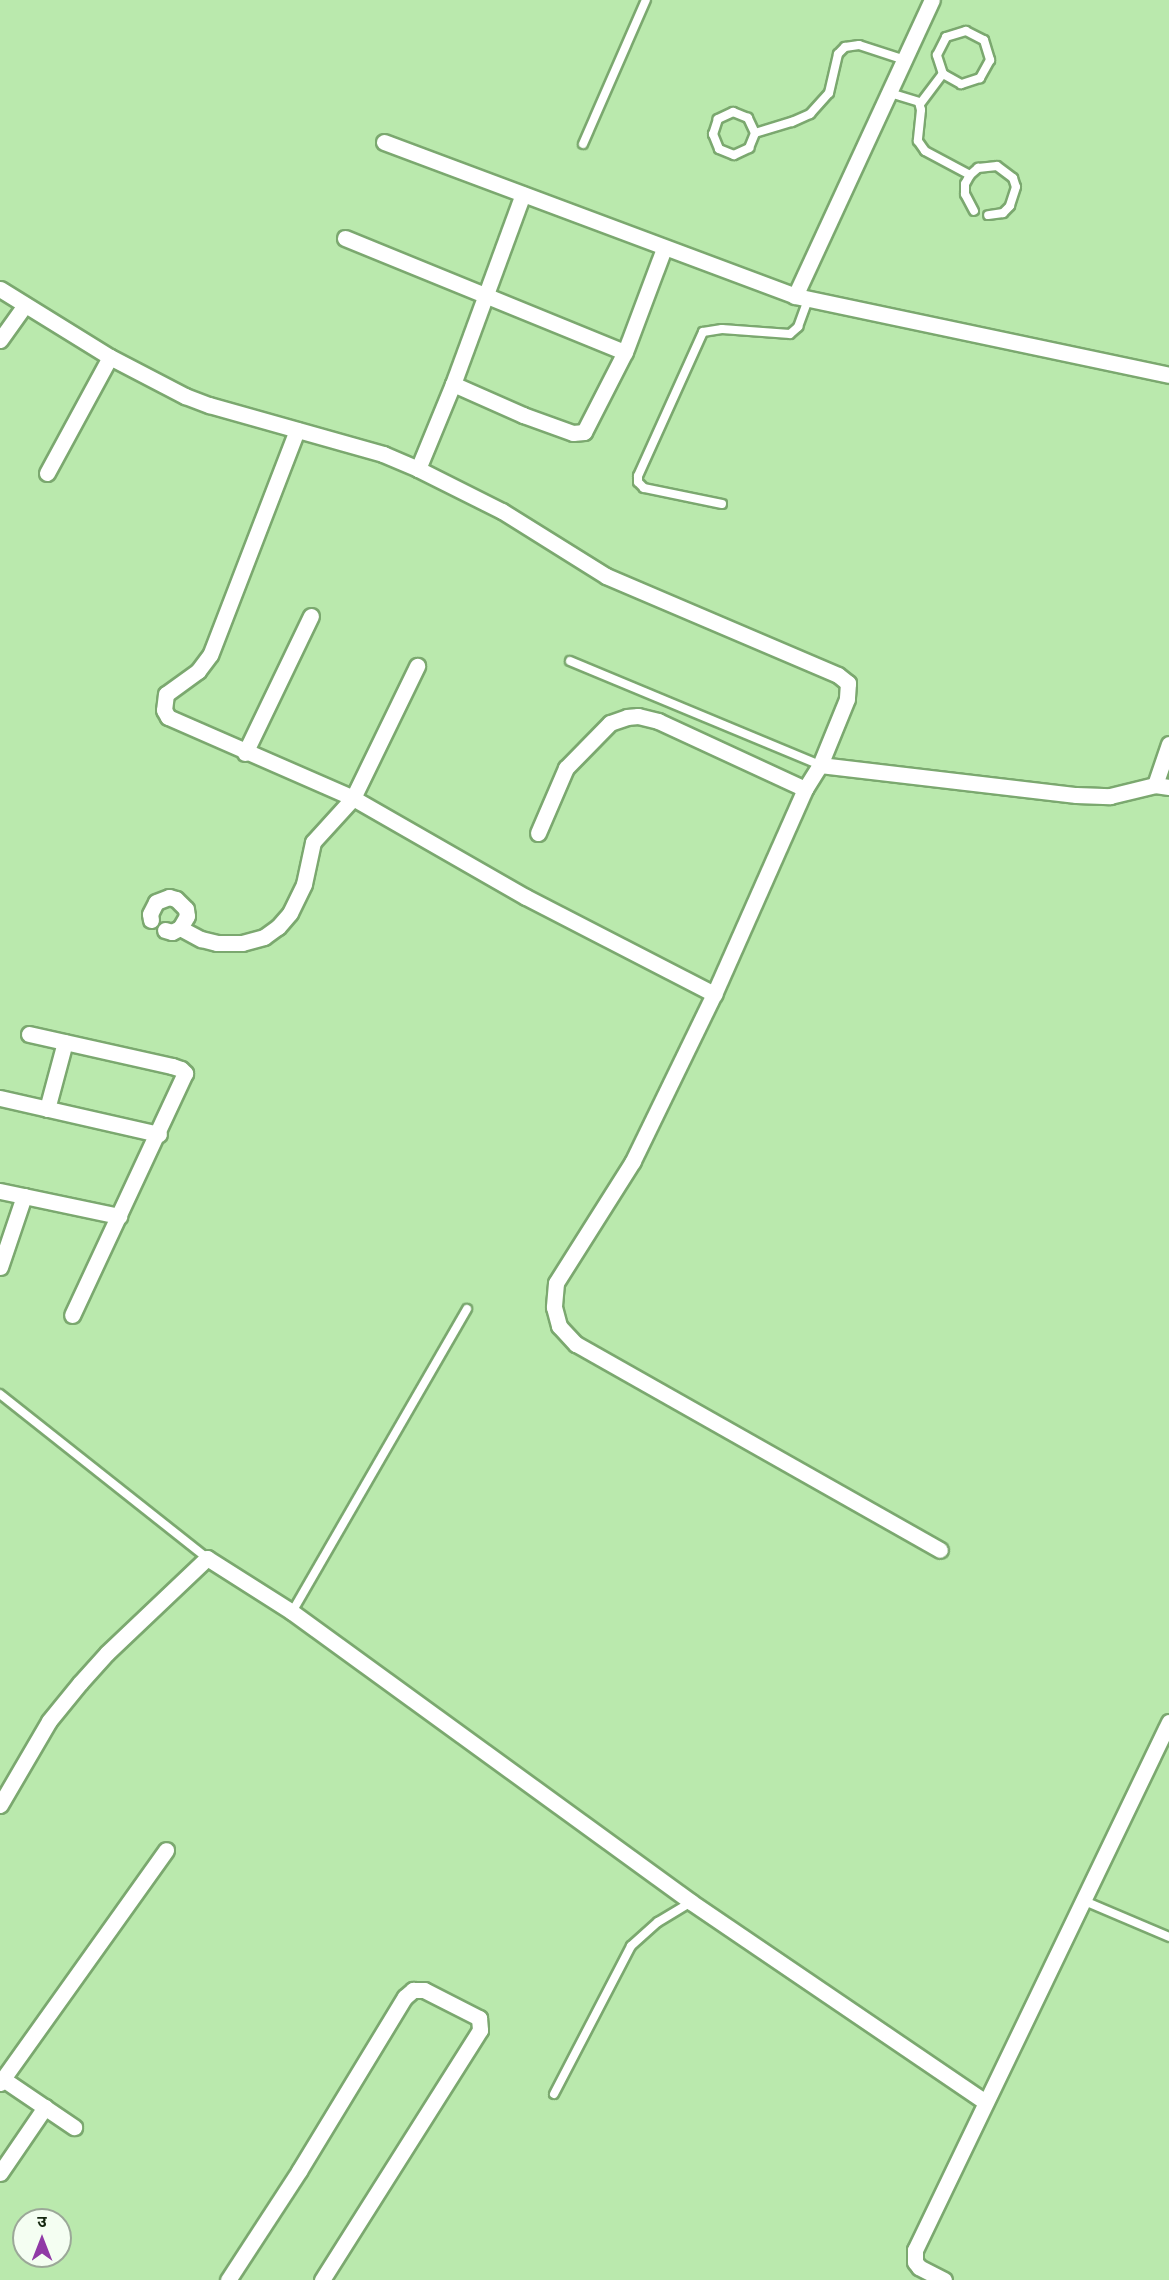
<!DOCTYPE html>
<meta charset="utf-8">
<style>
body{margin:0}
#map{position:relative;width:1169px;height:2280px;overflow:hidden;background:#bae9ad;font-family:"Alegreya Sans","Noto Sans Devanagari",sans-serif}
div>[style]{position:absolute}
.roads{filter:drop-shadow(2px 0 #7ba86f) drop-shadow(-2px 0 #7ba86f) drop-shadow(0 2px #7ba86f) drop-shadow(0 -2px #7ba86f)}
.service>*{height:8px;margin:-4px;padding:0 4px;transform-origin:4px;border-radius:4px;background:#fff}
.minor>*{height:15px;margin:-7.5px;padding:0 7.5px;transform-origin:7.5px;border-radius:7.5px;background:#fff}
span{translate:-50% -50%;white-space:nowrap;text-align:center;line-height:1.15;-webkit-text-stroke:4.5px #f4fef2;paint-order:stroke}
.north{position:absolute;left:12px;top:2208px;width:60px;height:60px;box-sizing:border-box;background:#f4fef2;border:2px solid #9ba898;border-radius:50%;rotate:0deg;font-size:16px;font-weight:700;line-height:24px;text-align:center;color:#152710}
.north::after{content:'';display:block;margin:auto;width:21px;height:27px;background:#903aa6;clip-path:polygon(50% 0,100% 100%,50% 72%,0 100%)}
</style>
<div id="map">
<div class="roads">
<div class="service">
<div style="left:890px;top:93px;width:30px;rotate:17deg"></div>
<div style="left:919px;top:102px;width:8px;rotate:76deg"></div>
<div style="left:921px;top:110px;width:31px;rotate:96deg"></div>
<div style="left:918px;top:141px;width:12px;rotate:55deg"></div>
<div style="left:925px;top:151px;width:51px;rotate:28.1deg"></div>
<div style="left:970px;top:175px;width:11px;rotate:-41deg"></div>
<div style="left:978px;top:168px;width:19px;rotate:-6deg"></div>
<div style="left:997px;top:166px;width:20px;rotate:37deg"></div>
<div style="left:1013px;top:178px;width:9px;rotate:72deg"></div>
<div style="left:1016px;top:187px;width:20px;rotate:108deg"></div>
<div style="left:1010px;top:206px;width:10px;rotate:135deg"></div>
<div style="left:1003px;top:213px;width:15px;rotate:172deg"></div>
<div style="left:920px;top:104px;width:38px;rotate:-53deg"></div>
<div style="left:943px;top:74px;width:20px;rotate:-108deg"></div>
<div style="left:937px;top:55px;width:20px;rotate:-63deg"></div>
<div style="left:946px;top:37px;width:21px;rotate:-17deg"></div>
<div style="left:966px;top:31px;width:20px;rotate:27deg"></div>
<div style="left:984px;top:40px;width:21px;rotate:73deg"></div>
<div style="left:990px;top:60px;width:21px;rotate:119deg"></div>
<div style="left:980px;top:78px;width:20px;rotate:162deg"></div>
<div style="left:961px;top:84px;width:21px;rotate:-151deg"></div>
<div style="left:755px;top:133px;width:17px;rotate:-115deg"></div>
<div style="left:748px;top:118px;width:16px;rotate:-158deg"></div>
<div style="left:733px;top:112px;width:17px;rotate:155deg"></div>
<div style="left:718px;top:119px;width:16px;rotate:108deg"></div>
<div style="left:713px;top:134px;width:16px;rotate:68deg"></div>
<div style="left:719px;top:149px;width:16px;rotate:22deg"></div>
<div style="left:734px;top:155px;width:17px;rotate:-25deg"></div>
<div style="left:749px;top:148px;width:16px;rotate:-68deg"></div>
<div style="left:755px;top:133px;width:39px;rotate:-17deg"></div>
<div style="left:792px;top:122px;width:20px;rotate:-24deg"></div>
<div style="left:810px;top:114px;width:28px;rotate:-48deg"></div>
<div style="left:829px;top:93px;width:40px;rotate:-77deg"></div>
<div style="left:838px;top:54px;width:10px;rotate:-45deg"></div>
<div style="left:845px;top:47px;width:14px;rotate:-8deg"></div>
<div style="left:859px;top:45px;width:48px;rotate:18.1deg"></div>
<div style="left:583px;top:144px;width:157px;rotate:-66.4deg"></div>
<div style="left:970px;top:175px;width:10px;rotate:119deg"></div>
<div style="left:965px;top:184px;width:10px;rotate:90deg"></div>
<div style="left:965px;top:194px;width:19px;rotate:62deg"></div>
<div style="left:722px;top:504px;width:80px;rotate:-168.4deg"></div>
<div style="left:644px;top:488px;width:8px;rotate:-135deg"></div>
<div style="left:638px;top:482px;width:6px;rotate:-90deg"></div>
<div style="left:638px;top:476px;width:158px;rotate:-65.7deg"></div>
<div style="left:703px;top:332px;width:19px;rotate:-9deg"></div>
<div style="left:722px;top:329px;width:68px;rotate:4.2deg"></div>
<div style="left:790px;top:334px;width:11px;rotate:-41deg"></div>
<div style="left:798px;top:327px;width:30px;rotate:-70deg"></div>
<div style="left:570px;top:661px;width:271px;rotate:22.6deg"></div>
<div style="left:0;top:1394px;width:264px;rotate:38.4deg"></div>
<div style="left:292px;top:1612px;width:350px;rotate:-60deg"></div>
<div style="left:1082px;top:1900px;width:95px;rotate:23deg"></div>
<div style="left:554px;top:2094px;width:167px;rotate:-62.5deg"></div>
<div style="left:631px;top:1946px;width:36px;rotate:-42deg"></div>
<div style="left:658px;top:1922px;width:39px;rotate:-31deg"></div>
</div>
<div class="minor">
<div style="left:384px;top:142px;width:439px;rotate:20.5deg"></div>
<div style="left:795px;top:296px;width:382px;rotate:11.9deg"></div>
<div style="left:345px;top:238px;width:302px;rotate:22.2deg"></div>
<div style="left:0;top:289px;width:129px;rotate:31.7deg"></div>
<div style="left:110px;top:357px;width:85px;rotate:27.5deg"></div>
<div style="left:185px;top:396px;width:26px;rotate:21deg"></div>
<div style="left:209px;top:405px;width:181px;rotate:15.7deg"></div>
<div style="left:383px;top:454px;width:38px;rotate:23deg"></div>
<div style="left:418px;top:469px;width:94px;rotate:26.6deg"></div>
<div style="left:502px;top:511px;width:123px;rotate:32deg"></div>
<div style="left:606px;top:576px;width:252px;rotate:23.1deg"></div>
<div style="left:838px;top:675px;width:13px;rotate:39deg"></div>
<div style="left:848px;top:683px;width:16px;rotate:94deg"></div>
<div style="left:847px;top:699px;width:71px;rotate:112.2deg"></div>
<div style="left:820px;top:765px;width:28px;rotate:122deg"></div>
<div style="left:805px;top:789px;width:224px;rotate:113.9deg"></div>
<div style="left:714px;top:994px;width:186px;rotate:115.9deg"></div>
<div style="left:633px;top:1161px;width:144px;rotate:122.3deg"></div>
<div style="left:556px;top:1283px;width:24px;rotate:95deg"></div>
<div style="left:554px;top:1307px;width:20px;rotate:75deg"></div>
<div style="left:559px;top:1326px;width:25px;rotate:47deg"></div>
<div style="left:576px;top:1344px;width:418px;rotate:29.5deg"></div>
<div style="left:795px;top:296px;width:326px;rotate:-65.2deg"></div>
<div style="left:0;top:340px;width:43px;rotate:-54.5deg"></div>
<div style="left:453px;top:384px;width:77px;rotate:23.9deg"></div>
<div style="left:523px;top:415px;width:53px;rotate:19.8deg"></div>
<div style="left:573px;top:433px;width:11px;rotate:-5deg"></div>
<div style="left:584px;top:432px;width:90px;rotate:-62.9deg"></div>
<div style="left:625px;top:352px;width:111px;rotate:-69.4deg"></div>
<div style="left:297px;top:430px;width:241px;rotate:111.1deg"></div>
<div style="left:210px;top:655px;width:20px;rotate:127deg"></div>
<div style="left:198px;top:671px;width:39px;rotate:144deg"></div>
<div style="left:166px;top:694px;width:16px;rotate:97deg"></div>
<div style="left:164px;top:710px;width:8px;rotate:60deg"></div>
<div style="left:168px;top:717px;width:202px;rotate:23.6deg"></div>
<div style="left:353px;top:798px;width:199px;rotate:29.8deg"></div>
<div style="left:526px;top:897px;width:212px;rotate:27.3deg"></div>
<div style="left:418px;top:469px;width:92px;rotate:-67.6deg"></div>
<div style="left:453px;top:384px;width:202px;rotate:-69.8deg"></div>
<div style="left:47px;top:473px;width:132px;rotate:-61.5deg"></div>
<div style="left:1169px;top:744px;width:43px;rotate:108.9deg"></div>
<div style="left:1155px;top:785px;width:14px;rotate:8deg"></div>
<div style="left:245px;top:753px;width:152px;rotate:-64.3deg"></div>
<div style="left:820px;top:765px;width:258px;rotate:6.7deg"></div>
<div style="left:1076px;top:795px;width:34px;rotate:2deg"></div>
<div style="left:1110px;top:796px;width:46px;rotate:-13.7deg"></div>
<div style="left:538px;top:833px;width:71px;rotate:-66.7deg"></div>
<div style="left:566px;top:768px;width:63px;rotate:-45.6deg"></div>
<div style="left:610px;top:723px;width:18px;rotate:-19deg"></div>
<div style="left:627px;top:717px;width:11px;rotate:-5deg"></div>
<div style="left:638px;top:716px;width:21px;rotate:14deg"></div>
<div style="left:658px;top:721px;width:162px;rotate:24.8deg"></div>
<div style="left:151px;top:920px;width:6px;rotate:-99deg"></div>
<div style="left:150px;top:914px;width:13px;rotate:-63deg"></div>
<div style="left:156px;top:902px;width:14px;rotate:-21deg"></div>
<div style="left:169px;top:897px;width:7px;rotate:16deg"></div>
<div style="left:176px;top:899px;width:14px;rotate:45deg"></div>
<div style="left:186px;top:909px;width:7px;rotate:82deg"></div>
<div style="left:187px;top:916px;width:14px;rotate:120deg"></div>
<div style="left:165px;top:930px;width:7px;rotate:16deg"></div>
<div style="left:172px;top:932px;width:9px;rotate:-27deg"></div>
<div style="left:180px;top:928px;width:24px;rotate:28deg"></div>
<div style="left:201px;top:939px;width:16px;rotate:14deg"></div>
<div style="left:217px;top:943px;width:25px"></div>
<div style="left:242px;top:943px;width:23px;rotate:-15deg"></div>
<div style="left:264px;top:937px;width:17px;rotate:-36deg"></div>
<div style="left:278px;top:927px;width:18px;rotate:-49deg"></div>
<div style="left:290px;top:913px;width:32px;rotate:-64deg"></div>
<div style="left:304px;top:884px;width:43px;rotate:-77.9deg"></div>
<div style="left:313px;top:842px;width:59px;rotate:-47.7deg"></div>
<div style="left:353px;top:798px;width:147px;rotate:-64.1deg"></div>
<div style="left:29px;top:1034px;width:147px;rotate:12.6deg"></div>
<div style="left:172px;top:1066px;width:9px;rotate:18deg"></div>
<div style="left:181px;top:1069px;width:6px;rotate:45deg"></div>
<div style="left:185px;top:1073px;width:267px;rotate:115deg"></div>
<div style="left:0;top:1098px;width:163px;rotate:12.8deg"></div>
<div style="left:47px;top:1109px;width:69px;rotate:-75deg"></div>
<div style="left:0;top:1191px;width:122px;rotate:11.9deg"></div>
<div style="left:0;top:1267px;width:75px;rotate:-71.3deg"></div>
<div style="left:0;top:1805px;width:97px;rotate:-59.7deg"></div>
<div style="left:49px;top:1721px;width:49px;rotate:-50.8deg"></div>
<div style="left:80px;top:1683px;width:40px;rotate:-48deg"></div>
<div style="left:107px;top:1653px;width:138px;rotate:-43.5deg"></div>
<div style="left:207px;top:1558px;width:101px;rotate:32.4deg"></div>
<div style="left:292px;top:1612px;width:493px;rotate:36deg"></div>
<div style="left:691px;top:1902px;width:356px;rotate:34.2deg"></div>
<div style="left:3px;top:2079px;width:86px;rotate:34.1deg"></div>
<div style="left:0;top:2083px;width:286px;rotate:-54.5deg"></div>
<div style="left:0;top:2173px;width:80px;rotate:-55.7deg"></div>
<div style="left:228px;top:2280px;width:130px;rotate:-56.9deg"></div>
<div style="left:299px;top:2171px;width:204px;rotate:-58.7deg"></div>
<div style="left:405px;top:1997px;width:11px;rotate:-41deg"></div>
<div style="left:413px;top:1990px;width:11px"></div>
<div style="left:424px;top:1990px;width:62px;rotate:27deg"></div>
<div style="left:479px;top:2018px;width:12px;rotate:85deg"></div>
<div style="left:480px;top:2030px;width:296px;rotate:122.3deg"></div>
<div style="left:944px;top:2280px;width:28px;rotate:-153deg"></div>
<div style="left:919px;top:2267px;width:6px;rotate:-129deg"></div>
<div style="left:915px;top:2262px;width:12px;rotate:-90deg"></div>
<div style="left:915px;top:2250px;width:586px;rotate:-64.31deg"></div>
</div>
</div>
<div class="north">उ</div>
</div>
